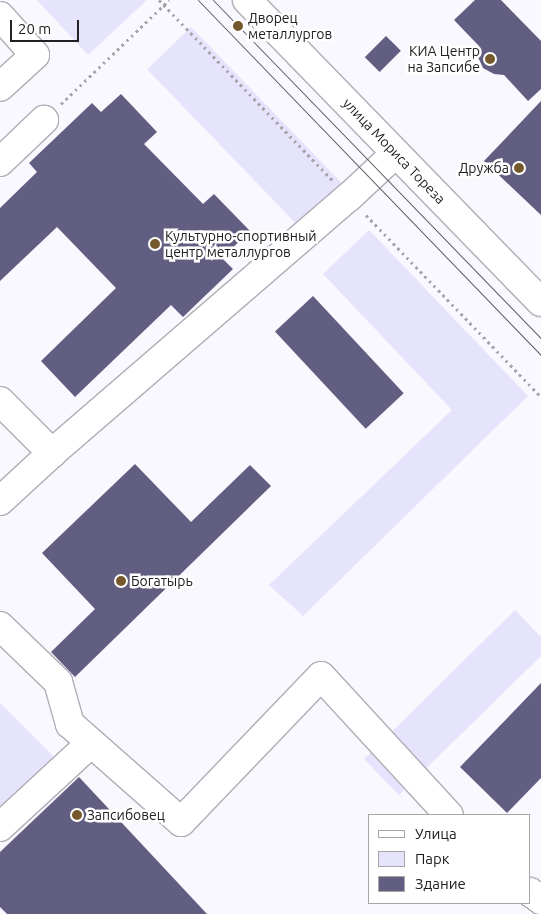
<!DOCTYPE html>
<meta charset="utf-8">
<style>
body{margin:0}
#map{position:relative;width:541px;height:914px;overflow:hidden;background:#f9f8fe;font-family:Ubuntu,sans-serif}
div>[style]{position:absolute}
.green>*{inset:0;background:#e5e4fc;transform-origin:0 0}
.building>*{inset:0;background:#615e81;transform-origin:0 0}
.path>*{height:3px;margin-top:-1.5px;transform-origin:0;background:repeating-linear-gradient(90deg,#a5a4a9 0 2.5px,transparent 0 6.5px)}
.roads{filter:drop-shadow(1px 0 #afaeb7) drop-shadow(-1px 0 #afaeb7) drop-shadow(0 1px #afaeb7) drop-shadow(0 -1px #afaeb7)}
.minor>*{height:28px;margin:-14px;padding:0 14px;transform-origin:14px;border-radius:14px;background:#fff}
.tram>*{height:1px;margin:-0.5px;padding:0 0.5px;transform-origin:0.5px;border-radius:0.5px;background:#59595d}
.dots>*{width:14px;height:14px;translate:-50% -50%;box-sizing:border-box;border:2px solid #fff;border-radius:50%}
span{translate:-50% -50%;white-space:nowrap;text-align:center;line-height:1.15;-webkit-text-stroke:5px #fff;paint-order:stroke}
.poi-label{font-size:14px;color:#212124}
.left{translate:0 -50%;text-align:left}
.right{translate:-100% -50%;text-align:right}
.street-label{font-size:14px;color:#212124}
.legend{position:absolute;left:368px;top:814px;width:162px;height:90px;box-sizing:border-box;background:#fff;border:1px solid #a6a6a7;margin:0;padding:6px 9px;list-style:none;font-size:15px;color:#212124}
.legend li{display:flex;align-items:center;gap:10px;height:25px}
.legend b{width:25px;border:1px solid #a6a6a7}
.scale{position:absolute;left:10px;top:20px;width:69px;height:22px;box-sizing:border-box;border:2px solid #212124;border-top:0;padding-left:6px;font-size:15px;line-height:18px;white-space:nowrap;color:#212124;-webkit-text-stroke:4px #fff;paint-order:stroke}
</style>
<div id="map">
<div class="green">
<div style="clip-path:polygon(37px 0,147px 0,88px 55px)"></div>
<div style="left:191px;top:27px;width:219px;height:61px;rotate:46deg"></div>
<div style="clip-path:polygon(369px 230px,528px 396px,303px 616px,269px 585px,452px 410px,323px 274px)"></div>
<div style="clip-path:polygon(515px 610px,541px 637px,541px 656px,399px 795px,364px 759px)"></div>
<div style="clip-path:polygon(0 703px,54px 757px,0 811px)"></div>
</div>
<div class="building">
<div style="clip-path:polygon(475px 0,501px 0,541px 41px,541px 89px,528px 101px,504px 75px,494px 74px,483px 68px,478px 57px,479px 46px,454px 20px)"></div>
<div style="left:386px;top:36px;width:21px;height:30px;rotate:45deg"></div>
<div style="clip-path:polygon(121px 94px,157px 132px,144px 144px,203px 204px,214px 194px,250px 231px,222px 258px,233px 269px,183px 317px,171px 305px,75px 397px,41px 361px,116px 288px,57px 227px,0 281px,0 208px,37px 172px,29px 163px,92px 103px,101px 112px)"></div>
<div style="clip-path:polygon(541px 101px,541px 215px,484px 161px)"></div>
<div style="left:313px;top:296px;width:133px;height:52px;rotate:47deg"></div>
<div style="clip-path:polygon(135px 464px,191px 522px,250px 465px,271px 486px,75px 677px,51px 652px,95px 609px,42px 553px)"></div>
<div style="clip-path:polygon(541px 683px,541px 778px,507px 813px,460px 767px)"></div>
<div style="clip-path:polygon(79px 777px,207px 914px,7px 914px,0 907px,0 852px)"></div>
</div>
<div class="path">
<div style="left:159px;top:0;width:250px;rotate:46.1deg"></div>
<div style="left:61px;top:104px;width:150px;rotate:-43.9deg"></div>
<div style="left:366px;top:215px;width:252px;rotate:46.1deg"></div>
</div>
<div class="roads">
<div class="minor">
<div style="left:247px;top:0;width:421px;rotate:45.8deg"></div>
<div style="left:0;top:16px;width:52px;rotate:48.1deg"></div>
<div style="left:35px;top:55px;width:47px;rotate:137.6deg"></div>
<div style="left:0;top:162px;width:61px;rotate:-43.7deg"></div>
<div style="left:0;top:401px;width:74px;rotate:45deg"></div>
<div style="left:0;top:501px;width:71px;rotate:-42.7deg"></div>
<div style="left:52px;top:453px;width:392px;rotate:-40.8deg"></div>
<div style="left:349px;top:197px;width:64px;rotate:-43.1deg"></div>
<div style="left:0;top:626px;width:81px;rotate:44deg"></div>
<div style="left:58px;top:682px;width:44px;rotate:74.1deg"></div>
<div style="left:70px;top:724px;width:148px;rotate:41.4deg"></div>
<div style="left:181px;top:822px;width:202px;rotate:-46.2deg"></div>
<div style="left:321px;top:676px;width:189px;rotate:47.4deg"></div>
<div style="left:0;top:827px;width:124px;rotate:-42.7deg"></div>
<div style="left:530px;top:892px;width:14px;rotate:36deg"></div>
</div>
</div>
<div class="tram">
<div style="left:198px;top:0;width:494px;rotate:46deg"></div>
<div style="left:213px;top:0;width:472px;rotate:45.9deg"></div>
</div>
<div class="dots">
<div style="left:238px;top:26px;background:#75592c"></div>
<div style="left:490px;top:59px;background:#75592c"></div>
<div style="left:519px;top:168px;background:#75592c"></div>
<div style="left:155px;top:244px;background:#75592c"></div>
<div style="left:121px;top:581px;background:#75592c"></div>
<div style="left:77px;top:815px;background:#75592c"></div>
</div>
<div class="poi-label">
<span class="left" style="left:248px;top:26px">Дворец<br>металлургов</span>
<span class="right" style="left:480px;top:59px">КИА Центр<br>на Запсибе</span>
<span class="right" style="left:509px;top:168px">Дружба</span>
<span class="left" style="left:165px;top:244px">Культурно-спортивный<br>центр металлургов</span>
<span class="left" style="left:131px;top:581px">Богатырь</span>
<span class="left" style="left:87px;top:815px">Запсибовец</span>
</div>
<div class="street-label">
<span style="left:394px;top:151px;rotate:46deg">улица Мориса Тореза</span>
</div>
<ul class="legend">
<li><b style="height:6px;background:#fff"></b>Улица</li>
<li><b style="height:14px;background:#e5e4fc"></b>Парк</li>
<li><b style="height:14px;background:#615e81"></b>Здание</li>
</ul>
<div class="scale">20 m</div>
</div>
